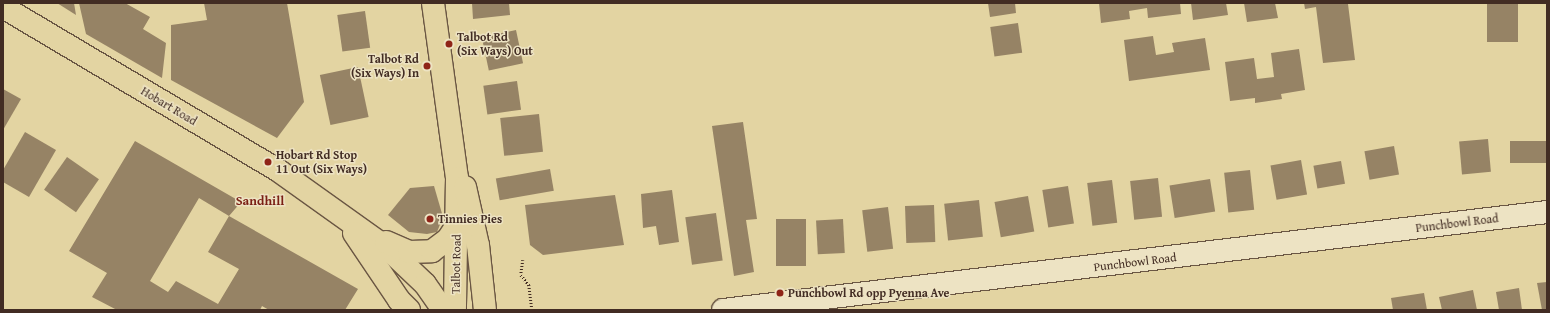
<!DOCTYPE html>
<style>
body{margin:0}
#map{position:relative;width:1550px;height:313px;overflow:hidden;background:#e3d4a2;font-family:"Gentium Book Plus",serif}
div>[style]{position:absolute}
.building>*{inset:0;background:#968365;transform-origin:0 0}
.path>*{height:2.5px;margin-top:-1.25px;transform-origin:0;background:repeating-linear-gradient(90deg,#422c23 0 1px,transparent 0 3px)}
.roads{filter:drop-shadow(1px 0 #6a5643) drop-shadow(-1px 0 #6a5643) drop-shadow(0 1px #6a5643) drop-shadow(0 -1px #6a5643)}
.minor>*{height:22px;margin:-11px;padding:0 11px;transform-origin:11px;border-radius:11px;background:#ede3c3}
.major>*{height:22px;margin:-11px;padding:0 11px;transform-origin:11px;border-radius:11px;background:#e3d4a2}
.dots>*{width:11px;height:11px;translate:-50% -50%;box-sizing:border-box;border:2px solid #ede3c3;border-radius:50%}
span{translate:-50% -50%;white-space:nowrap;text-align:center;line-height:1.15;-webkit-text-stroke:3px #ede3c3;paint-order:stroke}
.poi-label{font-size:12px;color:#422c23;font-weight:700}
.left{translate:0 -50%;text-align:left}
.right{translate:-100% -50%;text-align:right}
.street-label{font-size:12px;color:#422c23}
.neighbourhood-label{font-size:13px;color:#7a1f14;font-weight:700}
.frame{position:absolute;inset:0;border:4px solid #422c23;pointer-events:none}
</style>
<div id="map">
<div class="building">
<div style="clip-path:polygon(57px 3px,74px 3px,76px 15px)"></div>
<div style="clip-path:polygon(79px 3px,125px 3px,150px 17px,143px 29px,166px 43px,162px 78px,86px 34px)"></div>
<div style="clip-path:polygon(204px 3px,287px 3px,304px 102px,277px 138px,171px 80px,171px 25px,207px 20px)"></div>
<div style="clip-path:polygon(472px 3px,509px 3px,510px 15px,473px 19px)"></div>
<div style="clip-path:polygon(988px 3px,1015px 3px,1016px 13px,990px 17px)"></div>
<div style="clip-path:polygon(1099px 3px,1180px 3px,1181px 14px,1148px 18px,1147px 8px,1129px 11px,1130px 19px,1101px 23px)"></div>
<div style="clip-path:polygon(1191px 3px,1226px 3px,1228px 15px,1193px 20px)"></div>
<div style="clip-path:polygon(1244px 3px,1275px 3px,1278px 18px,1247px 22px)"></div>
<div style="clip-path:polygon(1304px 3px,1351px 3px,1348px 4px,1355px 60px,1323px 63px,1316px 7px,1305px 9px)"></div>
<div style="left:1487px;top:3px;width:31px;height:39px"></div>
<div style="left:365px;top:11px;width:37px;height:28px;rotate:82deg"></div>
<div style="left:1018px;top:23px;width:30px;height:28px;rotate:82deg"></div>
<div style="left:516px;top:30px;width:34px;height:35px;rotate:78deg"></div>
<div style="clip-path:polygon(1153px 36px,1156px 55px,1174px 52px,1172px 43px,1205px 38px,1210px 70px,1129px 81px,1124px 40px)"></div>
<div style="clip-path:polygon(1299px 49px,1305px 90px,1281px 94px,1282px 99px,1255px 103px,1255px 98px,1230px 101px,1225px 62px,1254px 58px,1257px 79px,1274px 77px,1271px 53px)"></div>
<div style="left:358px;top:67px;width:51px;height:39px;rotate:78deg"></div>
<div style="left:517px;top:81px;width:29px;height:34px;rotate:82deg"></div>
<div style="clip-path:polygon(3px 89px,21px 99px,3px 130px)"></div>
<div style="left:539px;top:114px;width:38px;height:39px;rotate:84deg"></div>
<div style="clip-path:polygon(743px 122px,757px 219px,746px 220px,754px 272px,734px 276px,712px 126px)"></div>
<div style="clip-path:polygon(25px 132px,56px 150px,29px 197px,3px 182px,3px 170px)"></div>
<div style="left:1488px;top:139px;width:33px;height:29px;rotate:85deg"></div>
<div style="clip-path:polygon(135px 141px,241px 202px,229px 216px,199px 198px,150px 281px,168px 292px,176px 281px,218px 304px,239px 269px,208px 252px,229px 216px,358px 289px,345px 310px,269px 310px,262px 306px,260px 310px,117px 310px,92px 297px,107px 273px,69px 251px)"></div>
<div style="left:1547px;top:141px;width:22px;height:37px;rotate:90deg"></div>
<div style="left:1394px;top:146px;width:29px;height:30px;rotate:80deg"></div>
<div style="left:67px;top:157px;width:39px;height:40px;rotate:35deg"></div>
<div style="left:1301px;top:160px;width:35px;height:31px;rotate:80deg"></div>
<div style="left:1341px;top:161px;width:23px;height:28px;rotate:80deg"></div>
<div style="left:550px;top:169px;width:22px;height:55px;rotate:80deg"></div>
<div style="left:1250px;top:170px;width:40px;height:26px;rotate:84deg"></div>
<div style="left:1158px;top:178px;width:39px;height:28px;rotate:84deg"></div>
<div style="left:1210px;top:179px;width:33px;height:41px;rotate:81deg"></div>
<div style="left:1112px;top:180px;width:43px;height:25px;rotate:83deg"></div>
<div style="clip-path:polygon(434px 186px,443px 217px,437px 232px,427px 234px,409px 232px,388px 215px,410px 188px)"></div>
<div style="left:1068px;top:186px;width:38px;height:26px;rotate:81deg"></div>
<div style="clip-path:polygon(672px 190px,679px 242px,659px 245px,656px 226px,643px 228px,641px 194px)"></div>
<div style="clip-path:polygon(615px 195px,624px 245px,543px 255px,530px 245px,525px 205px)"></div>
<div style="left:1028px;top:196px;width:36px;height:34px;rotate:80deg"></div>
<div style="left:979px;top:200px;width:37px;height:35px;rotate:84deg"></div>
<div style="left:934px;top:205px;width:37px;height:29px;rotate:88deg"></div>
<div style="left:888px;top:207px;width:42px;height:26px;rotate:83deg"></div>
<div style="left:716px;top:213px;width:48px;height:31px;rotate:82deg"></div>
<div style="left:776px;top:219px;width:30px;height:47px"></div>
<div style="left:843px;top:219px;width:34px;height:27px;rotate:87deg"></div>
<div style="clip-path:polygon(1547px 282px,1547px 310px,1542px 310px,1537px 283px)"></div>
<div style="clip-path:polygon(1519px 288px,1522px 310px,1499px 310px,1496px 292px)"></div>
<div style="clip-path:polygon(1473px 290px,1477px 310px,1442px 310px,1439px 297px)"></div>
<div style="clip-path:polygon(1424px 293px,1427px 310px,1393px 310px,1391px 298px)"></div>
</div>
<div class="path">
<div style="left:523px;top:260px;width:15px;rotate:98deg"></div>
<div style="left:521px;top:275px;width:13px;rotate:51deg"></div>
<div style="left:529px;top:285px;width:23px;rotate:83deg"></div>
</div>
<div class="roads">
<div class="minor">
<div style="left:723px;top:310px;width:830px;rotate:-6.78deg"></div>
</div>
<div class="major">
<div style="left:433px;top:3px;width:177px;rotate:82.2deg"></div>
<div style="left:457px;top:178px;width:132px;rotate:90.9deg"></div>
<div style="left:3px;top:7px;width:321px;rotate:30.7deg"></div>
<div style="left:279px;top:171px;width:133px;rotate:35.5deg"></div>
<div style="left:387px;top:248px;width:52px;rotate:43.5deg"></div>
<div style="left:425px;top:284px;width:32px;rotate:55deg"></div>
<div style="left:465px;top:187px;width:59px;rotate:77.4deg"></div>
<div style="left:478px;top:245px;width:65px;rotate:83.9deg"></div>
<div style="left:354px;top:233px;width:81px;rotate:56.1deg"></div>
<div style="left:399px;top:300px;width:14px;rotate:45deg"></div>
<div style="left:386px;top:242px;width:25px;rotate:23deg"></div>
<div style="left:409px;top:252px;width:23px;rotate:-2deg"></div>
<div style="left:432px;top:251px;width:20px;rotate:-37deg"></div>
<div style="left:448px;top:239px;width:17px;rotate:-57deg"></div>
</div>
</div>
<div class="dots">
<div style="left:449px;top:44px;background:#8f2418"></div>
<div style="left:427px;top:66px;background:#8f2418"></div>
<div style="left:268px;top:162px;background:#8f2418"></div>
<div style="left:430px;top:219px;background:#8f2418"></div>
<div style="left:780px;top:293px;background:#8f2418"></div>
</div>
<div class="poi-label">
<span class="left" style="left:457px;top:44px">Talbot Rd<br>(Six Ways) Out</span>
<span class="right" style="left:419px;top:66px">Talbot Rd<br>(Six Ways) In</span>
<span class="left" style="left:276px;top:162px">Hobart Rd Stop<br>11 Out (Six Ways)</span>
<span class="left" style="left:438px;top:219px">Tinnies Pies</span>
<span class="left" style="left:788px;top:293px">Punchbowl Rd opp Pyenna Ave</span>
</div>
<div class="street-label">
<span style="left:169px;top:106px;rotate:31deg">Hobart Road</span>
<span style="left:1457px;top:223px;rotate:-7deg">Punchbowl Road</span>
<span style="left:1135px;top:262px;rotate:-7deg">Punchbowl Road</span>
<span style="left:456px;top:264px;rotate:-89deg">Talbot Road</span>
</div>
<div class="neighbourhood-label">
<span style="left:260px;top:201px">Sandhill</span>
</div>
<div class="frame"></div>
</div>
